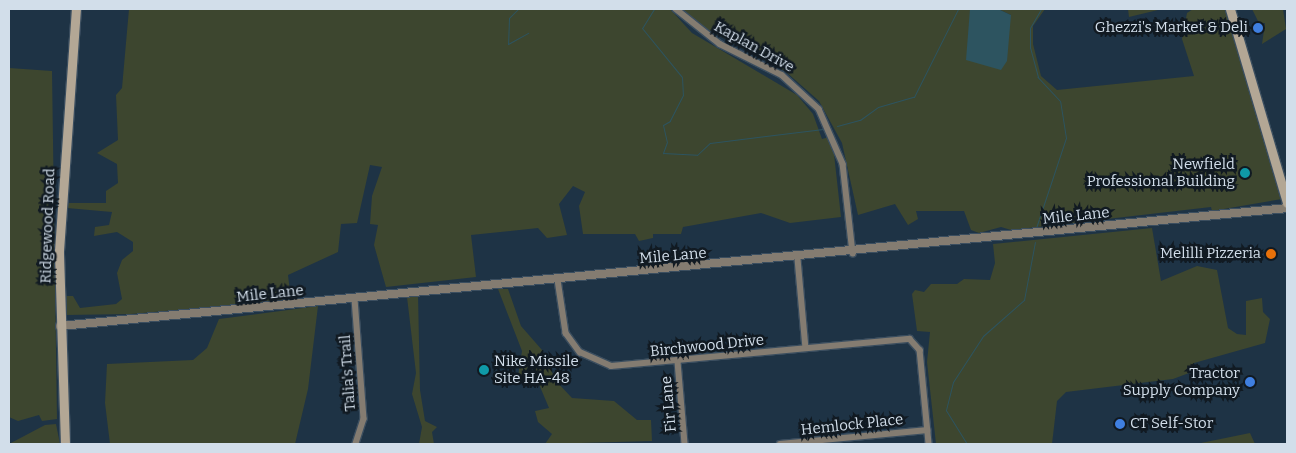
<!DOCTYPE html>
<style>
body{margin:0}
#map{position:relative;width:1296px;height:453px;overflow:hidden;background:#1e3345;font-family:Bitter,serif}
div>[style]{position:absolute}
.green>*{inset:0;background:#3d462f}
.water>*{inset:0;background:#2d5460}
.stream>*{height:1px;margin:-0.5px;padding:0 0.5px;transform-origin:0.5px;border-radius:0.5px;background:#2d5460}
.roads{filter:drop-shadow(1px 0 #3b4e5f) drop-shadow(-1px 0 #3b4e5f) drop-shadow(0 1px #3b4e5f) drop-shadow(0 -1px #3b4e5f)}
.minor>*{height:5.5px;margin:-2.75px;padding:0 2.75px;transform-origin:2.75px;border-radius:2.75px;background:#847c71}
.tertiary>*{height:8px;margin:-4px;padding:0 4px;transform-origin:4px;border-radius:4px;background:#847c71}
.secondary>*{height:9px;margin:-4.5px;padding:0 4.5px;transform-origin:4.5px;border-radius:4.5px;background:#b3a795}
.dots>*{width:14px;height:14px;translate:-50% -50%;box-sizing:border-box;border:2px solid #111a22;border-radius:50%}
span{translate:-50% -50%;white-space:nowrap;text-align:center;line-height:1.15;-webkit-text-stroke:5px #111a22;paint-order:stroke}
.poi-label{font-size:15px;color:#d2deea}
.right{translate:-100% -50%;text-align:right}
.left{translate:0 -50%;text-align:left}
.street-label{font-size:15px;color:#d2deea}
.frame{position:absolute;inset:0;border:10px solid #d2deea;pointer-events:none}
</style>
<div id="map">
<div class="green">
<div style="clip-path:polygon(129px 9px,670px 9px,692px 33px,797px 95px,813px 114px,822px 139px,829px 137px,834px 154px,841px 217px,790px 223px,761px 213px,683px 227px,681px 234px,653px 234px,653px 238px,639px 241px,635px 234px,583px 234px,579px 206px,585px 192px,573px 186px,559px 204px,567px 235px,547px 238px,538px 228px,471px 235px,476px 277px,386px 287px,374px 245px,378px 225px,370px 224px,372px 196px,382px 167px,370px 165px,357px 223px,341px 224px,338px 252px,288px 275px,291px 300px,131px 314px,66px 315px,65px 296px,73px 296px,80px 308px,116px 304px,122px 299px,117px 273px,122px 260px,133px 251px,133px 242px,117px 232px,94px 236px,95px 227px,109px 225px,112px 212px,67px 208px,67px 203px,106px 203px,106px 191px,118px 183px,117px 164px,97px 153px,118px 140px,116px 95px,122px 88px)"></div>
<div style="clip-path:polygon(683px 9px,970px 9px,970px 18px,1011px 15px,998px 9px,1045px 9px,1033px 26px,1033px 44px,1041px 76px,1057px 90px,1194px 76px,1182px 39px,1187px 13px,1193px 9px,1226px 9px,1282px 199px,1212px 211px,1211px 207px,1011px 230px,1001px 227px,979px 233px,971px 230px,964px 211px,916px 211px,918px 219px,908px 225px,895px 204px,858px 215px,842px 143px,819px 101px,785px 71px,696px 23px)"></div>
<div style="clip-path:polygon(1128px 9px,1162px 9px,1129px 17px)"></div>
<div style="clip-path:polygon(1252px 9px,1283px 9px,1286px 29px,1262px 44px,1265px 23px,1259px 23px)"></div>
<div style="clip-path:polygon(9px 68px,52px 71px,57px 419px,42px 421px,39px 415px,18px 421px,9px 417px)"></div>
<div style="clip-path:polygon(1152px 228px,1161px 281px,1197px 266px,1217px 270px,1228px 328px,1237px 334px,1246px 335px,1246px 301px,1262px 298px,1263px 312px,1270px 319px,1265px 343px,1194px 363px,1189px 373px,1173px 379px,1066px 392px,1057px 401px,1052px 444px,936px 444px,927px 362px,930px 332px,917px 331px,912px 294px,915px 290px,924px 292px,931px 284px,957px 284px,964px 279px,990px 280px,995px 263px,993px 244px)"></div>
<div style="clip-path:polygon(498px 289px,508px 289px,521px 326px,542px 350px,556px 381px,572px 398px,614px 401px,637px 420px,651px 420px,652px 441px,545px 444px,552px 434px,538px 422px,535px 411px,549px 408px,530px 363px,523px 377px,518px 376px,522px 351px)"></div>
<div style="clip-path:polygon(418px 294px,420px 390px,425px 421px,437px 427px,432px 432px,434px 444px,419px 444px,422px 427px,412px 394px,416px 373px,407px 297px)"></div>
<div style="clip-path:polygon(318px 306px,308px 389px,295px 444px,110px 444px,105px 403px,107px 364px,193px 360px,207px 348px,219px 319px)"></div>
<div style="clip-path:polygon(56px 424px,60px 444px,9px 444px,45px 425px)"></div>
<div style="clip-path:polygon(1250px 433px,1255px 444px,1196px 444px)"></div>
</div>
<div class="water">
<div style="clip-path:polygon(970px 9px,998px 9px,1011px 15px,1007px 61px,1001px 70px,966px 60px)"></div>
</div>
<div class="stream">
<div style="left:518px;top:9px;width:13px;rotate:135deg"></div>
<div style="left:509px;top:18px;width:26px;rotate:92deg"></div>
<div style="left:508px;top:44px;width:23px;rotate:-29deg"></div>
<div style="left:654px;top:9px;width:22px;rotate:122deg"></div>
<div style="left:642px;top:28px;width:63px;rotate:50.8deg"></div>
<div style="left:682px;top:77px;width:18px;rotate:87deg"></div>
<div style="left:683px;top:95px;width:29px;rotate:117deg"></div>
<div style="left:670px;top:121px;width:8px;rotate:150deg"></div>
<div style="left:663px;top:125px;width:17px;rotate:77deg"></div>
<div style="left:667px;top:142px;width:12px;rotate:110deg"></div>
<div style="left:663px;top:153px;width:34px;rotate:3deg"></div>
<div style="left:697px;top:155px;width:18px;rotate:-43deg"></div>
<div style="left:710px;top:143px;width:114px;rotate:-7.1deg"></div>
<div style="left:837px;top:126px;width:24px;rotate:-15deg"></div>
<div style="left:860px;top:120px;width:22px;rotate:-36deg"></div>
<div style="left:878px;top:107px;width:37px;rotate:-16deg"></div>
<div style="left:914px;top:97px;width:98px;rotate:-63.4deg"></div>
<div style="left:1036px;top:228px;width:95px;rotate:-71.6deg"></div>
<div style="left:1066px;top:138px;width:37px;rotate:-99deg"></div>
<div style="left:1060px;top:101px;width:33px;rotate:-133deg"></div>
<div style="left:1038px;top:77px;width:30px;rotate:-105deg"></div>
<div style="left:1030px;top:48px;width:20px;rotate:-90deg"></div>
<div style="left:1030px;top:28px;width:22px;rotate:-60deg"></div>
<div style="left:967px;top:444px;width:40px;rotate:-122deg"></div>
<div style="left:946px;top:410px;width:29px;rotate:-76deg"></div>
<div style="left:953px;top:382px;width:55px;rotate:-56.9deg"></div>
<div style="left:983px;top:336px;width:55px;rotate:-41.3deg"></div>
<div style="left:1024px;top:300px;width:59px;rotate:-79.3deg"></div>
</div>
<div class="roads">
<div class="minor">
<div style="left:676px;top:9px;width:56px;rotate:38.5deg"></div>
<div style="left:720px;top:44px;width:69px;rotate:26.6deg"></div>
<div style="left:782px;top:75px;width:50px;rotate:42.6deg"></div>
<div style="left:819px;top:109px;width:60px;rotate:66.4deg"></div>
<div style="left:843px;top:164px;width:90px;rotate:83.6deg"></div>
<div style="left:798px;top:259px;width:89px;rotate:84.9deg"></div>
<div style="left:558px;top:280px;width:54px;rotate:81.4deg"></div>
<div style="left:566px;top:333px;width:24px;rotate:54deg"></div>
<div style="left:580px;top:352px;width:34px;rotate:24deg"></div>
<div style="left:611px;top:366px;width:300px;rotate:-5.2deg"></div>
<div style="left:910px;top:339px;width:15px;rotate:48deg"></div>
<div style="left:920px;top:350px;width:94px;rotate:84.5deg"></div>
<div style="left:355px;top:299px;width:120px;rotate:85.7deg"></div>
<div style="left:364px;top:419px;width:26px;rotate:108deg"></div>
<div style="left:678px;top:362px;width:82px;rotate:85.1deg"></div>
<div style="left:780px;top:444px;width:148px;rotate:-5.4deg"></div>
</div>
<div class="tertiary">
<div style="left:60px;top:326px;width:1233px;rotate:-5.49deg"></div>
</div>
<div class="secondary">
<div style="left:1230px;top:9px;width:202px;rotate:73.6deg"></div>
<div style="left:65px;top:444px;width:193px;rotate:-91.8deg"></div>
<div style="left:59px;top:251px;width:243px;rotate:-86deg"></div>
</div>
</div>
<div class="dots">
<div style="left:1258px;top:28px;background:#3f7fe0"></div>
<div style="left:1245px;top:173px;background:#0f9aa8"></div>
<div style="left:1271px;top:254px;background:#e8710a"></div>
<div style="left:484px;top:370px;background:#0f9aa8"></div>
<div style="left:1250px;top:382px;background:#3f7fe0"></div>
<div style="left:1120px;top:424px;background:#3f7fe0"></div>
</div>
<div class="poi-label">
<span class="right" style="left:1248px;top:28px">Ghezzi's Market &amp; Deli</span>
<span class="right" style="left:1235px;top:173px">Newfield<br>Professional Building</span>
<span class="right" style="left:1261px;top:254px">Melilli Pizzeria</span>
<span class="left" style="left:494px;top:370px">Nike Missile<br>Site HA-48</span>
<span class="right" style="left:1240px;top:382px">Tractor<br>Supply Company</span>
<span class="left" style="left:1130px;top:424px">CT Self-Stor</span>
</div>
<div class="street-label">
<span style="left:754px;top:47px;rotate:29deg">Kaplan Drive</span>
<span style="left:1076px;top:216px;rotate:-6deg">Mile Lane</span>
<span style="left:48px;top:226px;rotate:-88deg">Ridgewood Road</span>
<span style="left:673px;top:256px;rotate:-5deg">Mile Lane</span>
<span style="left:270px;top:294px;rotate:-6deg">Mile Lane</span>
<span style="left:707px;top:346px;rotate:-6deg">Birchwood Drive</span>
<span style="left:348px;top:373px;rotate:-94deg">Talia's Trail</span>
<span style="left:669px;top:404px;rotate:-95deg">Fir Lane</span>
<span style="left:852px;top:425px;rotate:-6deg">Hemlock Place</span>
</div>
<div class="frame"></div>
</div>
